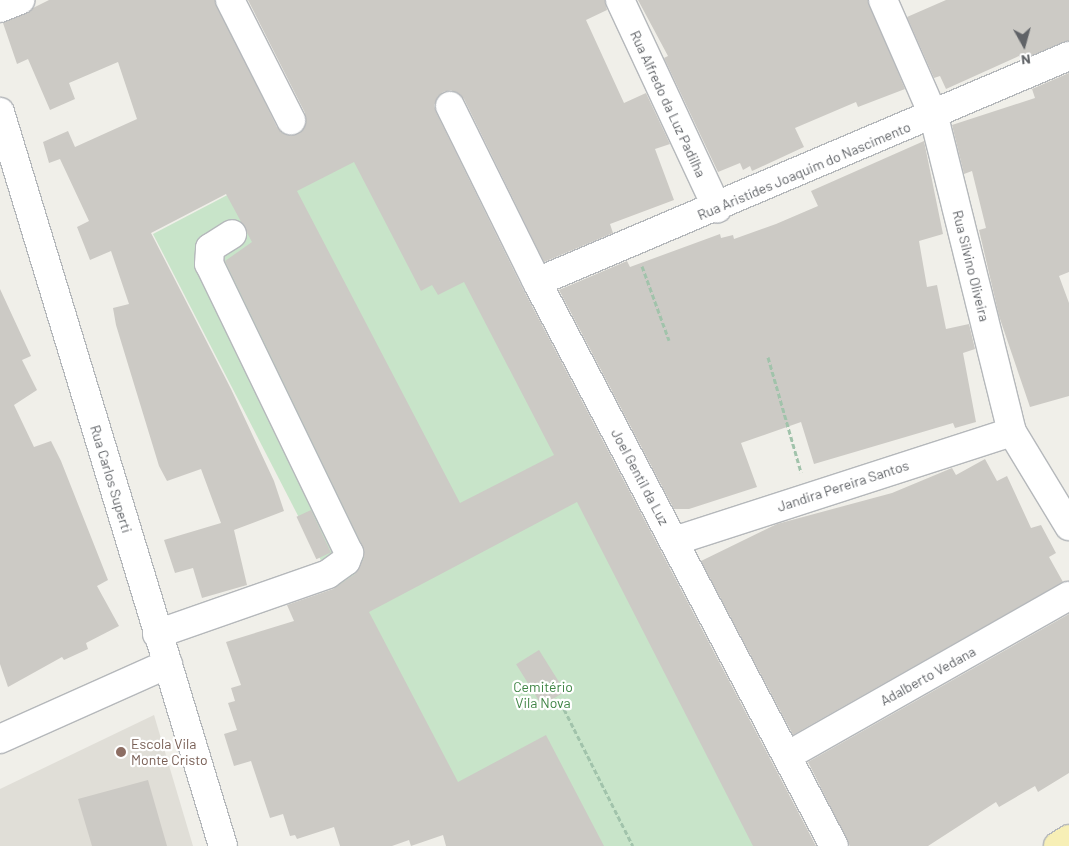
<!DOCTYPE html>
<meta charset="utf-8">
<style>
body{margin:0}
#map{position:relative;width:1069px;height:846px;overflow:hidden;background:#f0efe9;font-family:Barlow,sans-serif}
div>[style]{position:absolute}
.education>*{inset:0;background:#e0ded7}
.green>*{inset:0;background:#c8e4c9}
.building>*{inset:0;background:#cccac5;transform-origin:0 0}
.path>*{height:3px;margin-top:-1.5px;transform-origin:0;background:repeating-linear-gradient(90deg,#a1c3ab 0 5px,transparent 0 7.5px)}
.roads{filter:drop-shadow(1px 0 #b5b8bb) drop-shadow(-1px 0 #b5b8bb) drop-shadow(0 1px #b5b8bb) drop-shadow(0 -1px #b5b8bb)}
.minor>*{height:28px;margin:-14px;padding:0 14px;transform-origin:14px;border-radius:14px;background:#fff}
.major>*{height:28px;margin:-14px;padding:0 14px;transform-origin:14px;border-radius:14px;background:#f7efb6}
.dots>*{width:14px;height:14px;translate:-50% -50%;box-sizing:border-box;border:2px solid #fff;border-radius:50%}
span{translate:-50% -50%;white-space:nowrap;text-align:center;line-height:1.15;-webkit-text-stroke:4.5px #fff;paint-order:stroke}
.street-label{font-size:14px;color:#606367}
.park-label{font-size:14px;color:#408546}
.education-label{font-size:14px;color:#785e54}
.left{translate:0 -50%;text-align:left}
.north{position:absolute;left:999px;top:20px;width:50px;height:50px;-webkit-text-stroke:4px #fff;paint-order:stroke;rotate:173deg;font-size:14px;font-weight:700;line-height:20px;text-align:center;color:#606367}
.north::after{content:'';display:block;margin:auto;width:18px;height:22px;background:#606367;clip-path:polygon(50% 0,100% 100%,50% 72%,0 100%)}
</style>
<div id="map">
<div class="education">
<div style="clip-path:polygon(154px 715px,193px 846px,0 846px,0 789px)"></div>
</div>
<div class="green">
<div style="clip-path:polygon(393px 108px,773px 846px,468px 846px,153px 234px)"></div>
</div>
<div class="building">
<div style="clip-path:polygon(evenodd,49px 0,215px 0,277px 127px,291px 136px,304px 128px,305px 113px,248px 0,605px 0,607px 10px,586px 20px,624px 103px,646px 93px,670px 144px,655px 149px,674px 200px,610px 224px,613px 233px,544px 262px,464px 99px,451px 90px,443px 92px,434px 105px,436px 112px,523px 289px,816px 846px,753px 846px,577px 502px,369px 612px,458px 782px,546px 735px,604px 846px,446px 846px,443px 835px,411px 846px,409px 840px,392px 846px,340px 846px,334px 827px,297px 839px,295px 835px,290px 836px,283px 814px,270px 818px,251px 761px,234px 766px,224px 734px,237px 730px,228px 703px,235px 701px,231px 688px,241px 685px,226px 642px,294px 621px,287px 605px,333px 589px,355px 574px,364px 558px,363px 547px,225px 261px,252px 242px,226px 194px,151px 233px,231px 389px,274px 481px,284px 511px,234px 530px,247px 585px,202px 598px,193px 568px,175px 573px,164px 540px,221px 523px,201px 469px,167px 481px,159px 466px,116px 325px,113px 308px,129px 304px,111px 251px,90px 260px,77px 227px,89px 221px,60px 159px,49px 163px,43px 142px,68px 131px,75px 147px,137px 119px,118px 62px,69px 83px,75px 99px,50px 110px,28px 59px,17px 64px,3px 23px,49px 0,354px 162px,421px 291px,432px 285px,438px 295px,464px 282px,554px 455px,460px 503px,297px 191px,354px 162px)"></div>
<div style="clip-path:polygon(638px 0,868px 0,905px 89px,858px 107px,856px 102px,795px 128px,804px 147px,752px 171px,750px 166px,743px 170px,740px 163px,718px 172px,664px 58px,668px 56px)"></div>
<div style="clip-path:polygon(946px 0,1069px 0,1069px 41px,1021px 60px,1019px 56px,946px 89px,940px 76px,934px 78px,907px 17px)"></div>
<div style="clip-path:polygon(1069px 73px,1069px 272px,1059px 276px,1069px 303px,1069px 396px,1030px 407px,999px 316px,979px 230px,986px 228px,972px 171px,964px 174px,952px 125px,1035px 98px,1032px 89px)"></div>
<div style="clip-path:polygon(924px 141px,943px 234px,919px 241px,927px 287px,937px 285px,946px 329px,969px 324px,975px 349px,963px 353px,976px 422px,955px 428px,953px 423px,814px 464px,801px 422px,741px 443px,757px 487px,689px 509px,674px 509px,559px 290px,627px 261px,630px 267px,720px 234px,721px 238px,733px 235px,734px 239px,776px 224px,818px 206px,811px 191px)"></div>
<div style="clip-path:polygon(0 289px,31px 356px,22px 360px,37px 390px,14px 405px,34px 447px,51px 441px,61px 461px,108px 580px,97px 586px,119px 626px,86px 643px,88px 649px,64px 660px,62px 657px,8px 687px,0 664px)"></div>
<div style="clip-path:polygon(985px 459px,997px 481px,1007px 476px,1031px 528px,1041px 525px,1056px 553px,1049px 557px,1063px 582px,793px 735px,701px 561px,777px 524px,892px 493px,952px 468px,956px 475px)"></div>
<div style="left:311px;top:510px;width:47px;height:16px;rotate:65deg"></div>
<div style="clip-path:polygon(1069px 614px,1069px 773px,1038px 792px,1035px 786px,999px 807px,996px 802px,928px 846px,850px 846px,808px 762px)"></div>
<div style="left:539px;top:650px;width:49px;height:27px;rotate:58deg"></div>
<div style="clip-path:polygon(148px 780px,167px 846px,92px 846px,78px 799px)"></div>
</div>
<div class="path">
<div style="left:642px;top:266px;width:79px;rotate:70deg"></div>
<div style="left:768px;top:357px;width:120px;rotate:74deg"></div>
<div style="left:564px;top:709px;width:153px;rotate:63.3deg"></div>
</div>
<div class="roads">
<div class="minor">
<div style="left:230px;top:0;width:135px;rotate:63.1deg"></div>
<div style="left:620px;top:0;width:230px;rotate:65deg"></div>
<div style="left:883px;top:0;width:128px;rotate:66.4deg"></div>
<div style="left:934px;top:117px;width:325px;rotate:76.1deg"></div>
<div style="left:1012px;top:432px;width:110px;rotate:58.8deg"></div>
<div style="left:0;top:8px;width:22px;rotate:-22deg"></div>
<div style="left:450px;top:106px;width:196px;rotate:63.7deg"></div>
<div style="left:537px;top:282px;width:637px;rotate:62.23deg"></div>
<div style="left:0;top:112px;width:767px;rotate:73.1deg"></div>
<div style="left:537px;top:282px;width:578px;rotate:-23.02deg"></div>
<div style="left:674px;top:541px;width:355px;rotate:-17.9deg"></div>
<div style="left:157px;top:634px;width:181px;rotate:-19.3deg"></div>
<div style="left:328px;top:574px;width:22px;rotate:-36deg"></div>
<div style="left:346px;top:561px;width:9px;rotate:-69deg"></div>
<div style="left:349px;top:553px;width:321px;rotate:-115.8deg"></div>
<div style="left:209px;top:264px;width:16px;rotate:-86deg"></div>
<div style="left:210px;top:248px;width:26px;rotate:-32deg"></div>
<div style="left:0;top:739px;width:184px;rotate:-24.1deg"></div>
<div style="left:787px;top:756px;width:324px;rotate:-29.6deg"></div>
</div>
<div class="major">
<div style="left:1058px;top:846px;width:13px;rotate:-32deg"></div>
</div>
</div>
<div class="dots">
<div style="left:121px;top:752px;background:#8d6e63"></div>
</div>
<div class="street-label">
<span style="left:668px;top:104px;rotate:65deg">Rua Alfredo da Luz Padilha</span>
<span style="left:804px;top:171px;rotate:-23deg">Rua Aristídes Joaquim do Nascimento</span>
<span style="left:971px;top:266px;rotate:76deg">Rua Silvino Oliveira</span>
<span style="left:640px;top:477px;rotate:62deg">Joel Gentil da Luz</span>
<span style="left:111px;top:479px;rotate:73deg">Rua Carlos Superti</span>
<span style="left:843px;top:486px;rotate:-18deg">Jandira Pereira Santos</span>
<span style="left:928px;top:676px;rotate:-29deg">Adalberto Vedana</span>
</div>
<div class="park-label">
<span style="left:543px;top:695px">Cemitério<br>Vila Nova</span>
</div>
<div class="education-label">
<span class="left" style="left:131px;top:752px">Escola Vila<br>Monte Cristo</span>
</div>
<div class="north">N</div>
</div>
